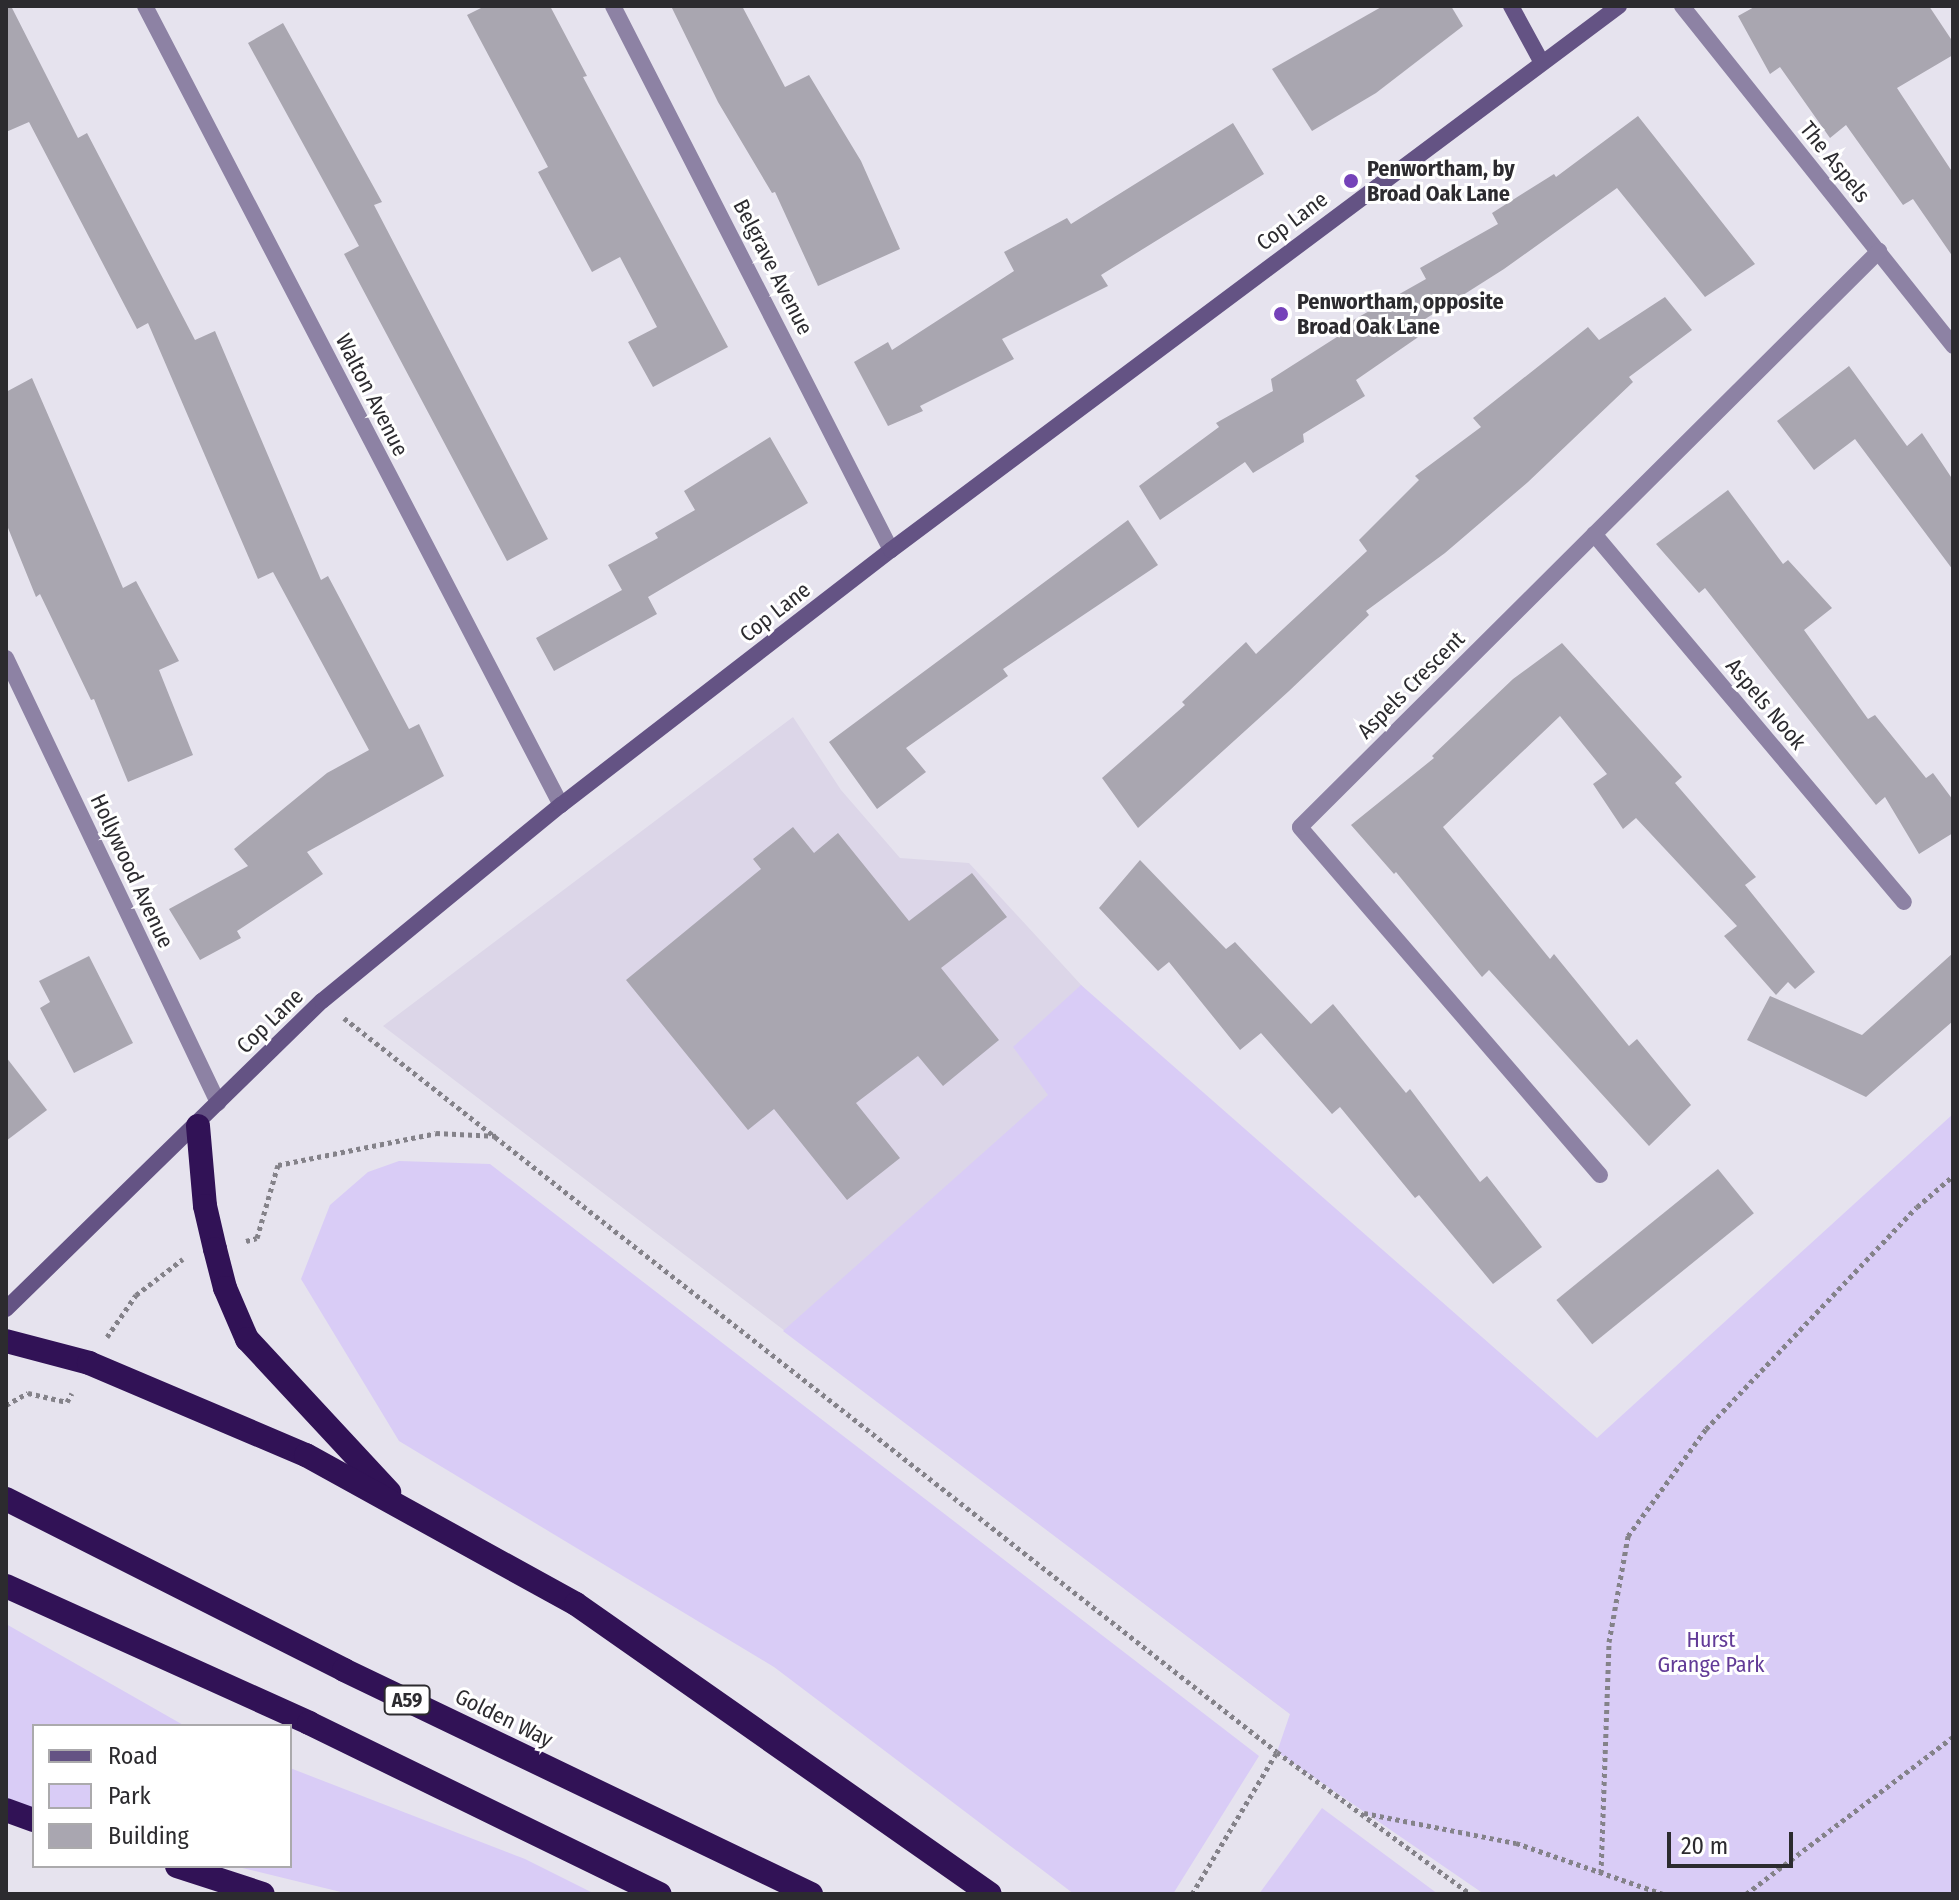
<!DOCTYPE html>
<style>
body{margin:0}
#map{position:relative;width:1959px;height:1900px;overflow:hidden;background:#e6e3ee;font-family:"Fira Sans Condensed",sans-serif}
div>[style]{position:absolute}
.built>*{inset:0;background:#dcd6e8}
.green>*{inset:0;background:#d9ccf6}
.building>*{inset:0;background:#a9a6b0;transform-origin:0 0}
.path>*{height:5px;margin-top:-2.5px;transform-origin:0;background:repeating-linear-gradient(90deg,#848289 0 4px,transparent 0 8px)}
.street>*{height:16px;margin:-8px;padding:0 8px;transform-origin:8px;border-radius:8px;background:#8d82a4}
.secondary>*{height:16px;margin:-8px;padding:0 8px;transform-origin:8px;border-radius:8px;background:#645384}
.highway>*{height:24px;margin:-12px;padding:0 12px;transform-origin:12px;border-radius:12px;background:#311256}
.dots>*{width:22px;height:22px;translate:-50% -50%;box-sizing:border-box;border:4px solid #fff;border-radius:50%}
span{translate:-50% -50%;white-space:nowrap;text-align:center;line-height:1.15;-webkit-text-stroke:6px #fff;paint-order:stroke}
.shield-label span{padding:2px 6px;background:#fff;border:2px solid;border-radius:6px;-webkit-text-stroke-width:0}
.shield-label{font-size:20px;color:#2c2b2f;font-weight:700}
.street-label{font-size:22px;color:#2c2b2f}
.poi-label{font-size:22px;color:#2c2b2f;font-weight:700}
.left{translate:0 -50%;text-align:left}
.park-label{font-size:22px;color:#623b97}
.frame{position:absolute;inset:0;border:8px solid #2c2b2f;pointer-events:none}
.legend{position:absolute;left:32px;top:1724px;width:260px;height:144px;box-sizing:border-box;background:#fff;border:2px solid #abaaac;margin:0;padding:10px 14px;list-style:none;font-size:24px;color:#2c2b2f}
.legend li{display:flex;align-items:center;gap:16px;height:40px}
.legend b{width:40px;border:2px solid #abaaac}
.scale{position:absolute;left:1667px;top:1832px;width:126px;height:36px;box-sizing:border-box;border:4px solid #2c2b2f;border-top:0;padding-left:10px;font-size:24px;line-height:28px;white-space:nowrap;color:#2c2b2f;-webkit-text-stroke:6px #fff;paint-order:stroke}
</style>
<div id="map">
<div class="built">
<div style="clip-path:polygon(793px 717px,841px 790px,900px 858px,969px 863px,1095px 1000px,1558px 1404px,1290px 1714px,383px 1026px)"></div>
</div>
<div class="green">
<div style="clip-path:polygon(1081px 985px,1597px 1438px,1953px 1114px,1953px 1894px,1484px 1894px,1277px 1752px,1290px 1714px,783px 1331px,1048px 1095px,1013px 1047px)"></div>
<div style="clip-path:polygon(399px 1161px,490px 1164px,1259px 1756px,1173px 1894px,1074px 1894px,774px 1667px,399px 1441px,301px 1279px,330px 1205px,368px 1172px)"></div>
<div style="clip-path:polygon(6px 1624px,185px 1726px,34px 1726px,34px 1810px,6px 1801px)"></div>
<div style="clip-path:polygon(290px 1768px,525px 1859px,595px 1894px,349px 1894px,234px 1866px,290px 1866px)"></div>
<div style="clip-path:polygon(1322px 1808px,1438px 1894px,1259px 1894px)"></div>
</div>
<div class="building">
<div style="clip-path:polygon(6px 6px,11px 6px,78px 138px,87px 133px,195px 340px,215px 331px,321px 580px,328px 576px,409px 729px,419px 724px,444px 776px,307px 852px,323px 874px,237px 931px,241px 938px,200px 960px,169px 909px,248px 866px,234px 849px,327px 773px,369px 750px,273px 572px,258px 579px,148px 323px,137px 329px,29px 122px,6px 132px)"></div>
<div style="clip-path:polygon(485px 6px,550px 6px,587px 76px,583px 77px,728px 347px,653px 387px,628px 342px,657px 327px,620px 257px,592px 272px,538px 172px,548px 167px,467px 15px)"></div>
<div style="clip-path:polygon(671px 6px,742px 6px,785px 87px,809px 75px,861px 161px,900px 249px,818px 286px,775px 192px,772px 193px,718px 102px)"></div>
<div style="clip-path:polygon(1383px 6px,1451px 6px,1463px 26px,1376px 93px,1312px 131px,1272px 69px)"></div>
<div style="clip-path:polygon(1756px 6px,1929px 6px,1953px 42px,1953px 55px,1897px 88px,1953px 173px,1953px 257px,1913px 199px,1903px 205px,1846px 125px,1830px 138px,1780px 67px,1770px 74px,1738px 16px)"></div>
<div style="clip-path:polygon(283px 23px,382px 202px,374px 205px,548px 539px,507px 561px,344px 254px,359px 246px,248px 43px)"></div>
<div style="clip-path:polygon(1638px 116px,1755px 264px,1705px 297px,1617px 188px,1504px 269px,1422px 321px,1427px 331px,1356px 380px,1365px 396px,1303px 434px,1304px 442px,1253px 473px,1245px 462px,1160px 520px,1139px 486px,1219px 427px,1216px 423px,1273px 391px,1271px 379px,1351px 328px,1348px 323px,1426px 279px,1420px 268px,1498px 224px,1492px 213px,1554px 174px,1556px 177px)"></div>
<div style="clip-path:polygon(1233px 123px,1264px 174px,1101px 275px,1108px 286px,1002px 339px,1014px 359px,920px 406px,923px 411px,888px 426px,854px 362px,888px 342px,892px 350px,1014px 271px,1004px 252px,1067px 218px,1071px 224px)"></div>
<div style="clip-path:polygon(1665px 297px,1692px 330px,1629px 377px,1633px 382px,1528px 482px,1445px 553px,1366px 611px,1369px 615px,1289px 691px,1138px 828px,1102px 778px,1185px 705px,1182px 702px,1246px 642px,1256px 654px,1367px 551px,1359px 540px,1419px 480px,1415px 476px,1481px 427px,1473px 418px,1588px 327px,1599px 340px)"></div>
<div style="clip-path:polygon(1849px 366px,1907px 446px,1922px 433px,1953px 480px,1953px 570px,1855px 439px,1814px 470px,1777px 421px)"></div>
<div style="clip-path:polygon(32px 378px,123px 588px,136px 581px,179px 661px,159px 670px,193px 755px,128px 782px,94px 699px,91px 700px,40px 594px,36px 597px,6px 523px,6px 392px)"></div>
<div style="clip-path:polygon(770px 437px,808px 503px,648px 597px,657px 614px,554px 671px,536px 638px,622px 590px,608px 565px,658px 538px,655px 533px,695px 510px,684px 491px)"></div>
<div style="clip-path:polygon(1728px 490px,1783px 564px,1788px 560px,1832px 608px,1804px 630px,1868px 719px,1875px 715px,1926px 778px,1933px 773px,1953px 800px,1953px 833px,1919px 854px,1885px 797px,1876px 805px,1705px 588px,1699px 593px,1656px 544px)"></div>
<div style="clip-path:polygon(1128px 520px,1158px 565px,1003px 669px,1008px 676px,906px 748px,926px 772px,877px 809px,829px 742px)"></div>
<div style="clip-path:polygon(1562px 643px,1682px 777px,1675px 783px,1756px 877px,1745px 885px,1815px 972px,1795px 989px,1788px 982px,1776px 995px,1724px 936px,1737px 926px,1636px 818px,1623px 829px,1593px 784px,1607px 774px,1560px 716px,1443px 827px,1550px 959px,1554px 954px,1629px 1046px,1637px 1039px,1691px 1105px,1649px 1146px,1489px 970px,1482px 977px,1396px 872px,1394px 874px,1351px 825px,1434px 758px,1432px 756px,1513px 679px)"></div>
<div style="clip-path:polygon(793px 827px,814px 853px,838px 833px,909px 921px,972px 873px,1007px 917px,941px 968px,999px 1040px,943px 1086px,918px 1056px,856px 1103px,900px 1158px,847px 1200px,774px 1109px,748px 1130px,626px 980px,761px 869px,753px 859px)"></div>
<div style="clip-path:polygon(1140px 860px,1226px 949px,1235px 942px,1311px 1024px,1333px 1004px,1406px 1093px,1410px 1089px,1480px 1182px,1487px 1176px,1542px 1247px,1493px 1284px,1419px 1195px,1415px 1198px,1340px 1107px,1332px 1114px,1261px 1033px,1240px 1050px,1169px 962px,1158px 971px,1099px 908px)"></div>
<div style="clip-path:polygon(1953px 953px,1953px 1021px,1866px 1097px,1747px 1040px,1770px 996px,1862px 1035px)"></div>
<div style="clip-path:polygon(89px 956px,133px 1043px,74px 1073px,40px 1008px,50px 1002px,39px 981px)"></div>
<div style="clip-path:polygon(6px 1057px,47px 1110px,6px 1141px)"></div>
<div style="left:1718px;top:1169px;width:57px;height:208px;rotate:51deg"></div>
</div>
<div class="path">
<div style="left:344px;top:1018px;width:1187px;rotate:38.19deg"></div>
<div style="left:1277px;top:1752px;width:240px;rotate:36.3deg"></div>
<div style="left:246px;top:1241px;width:11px;rotate:-15deg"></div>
<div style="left:257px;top:1238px;width:76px;rotate:-74deg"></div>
<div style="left:278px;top:1165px;width:161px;rotate:-11.4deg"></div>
<div style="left:436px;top:1133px;width:62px;rotate:2.8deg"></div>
<div style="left:107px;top:1337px;width:51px;rotate:-55.4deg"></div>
<div style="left:136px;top:1295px;width:59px;rotate:-37.5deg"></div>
<div style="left:6px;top:1405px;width:25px;rotate:-29deg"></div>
<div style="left:28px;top:1393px;width:40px;rotate:13deg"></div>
<div style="left:67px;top:1402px;width:10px;rotate:-61deg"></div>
<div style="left:1364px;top:1813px;width:155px;rotate:11.2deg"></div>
<div style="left:1516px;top:1843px;width:156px;rotate:19.1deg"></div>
<div style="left:1601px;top:1873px;width:231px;rotate:-88deg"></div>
<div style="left:1609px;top:1642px;width:108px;rotate:-79.8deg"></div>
<div style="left:1628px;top:1536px;width:132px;rotate:-53.9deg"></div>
<div style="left:1706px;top:1429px;width:306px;rotate:-46.5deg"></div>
<div style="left:1917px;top:1207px;width:48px;rotate:-40.7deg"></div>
<div style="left:1192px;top:1894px;width:165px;rotate:-59.1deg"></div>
<div style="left:1746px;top:1894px;width:260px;rotate:-37.2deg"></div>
</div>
<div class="street">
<div style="left:145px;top:6px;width:901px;rotate:62.5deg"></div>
<div style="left:613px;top:6px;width:611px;rotate:62.93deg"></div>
<div style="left:1682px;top:6px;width:435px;rotate:51.4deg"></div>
<div style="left:1594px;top:534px;width:481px;rotate:49.9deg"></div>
<div style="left:6px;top:658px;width:493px;rotate:64.5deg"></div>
<div style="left:1600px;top:1175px;width:459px;rotate:-130.8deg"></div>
<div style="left:1300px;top:827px;width:817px;rotate:-44.85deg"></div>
</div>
<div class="secondary">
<div style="left:1511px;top:6px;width:63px;rotate:61.4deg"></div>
<div style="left:6px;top:1309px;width:441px;rotate:-44.3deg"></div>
<div style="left:322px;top:1001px;width:309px;rotate:-39.4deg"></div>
<div style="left:561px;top:805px;width:417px;rotate:-37.7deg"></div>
<div style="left:891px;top:550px;width:909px;rotate:-36.77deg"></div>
</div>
<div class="highway">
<div style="left:198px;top:1126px;width:80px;rotate:85deg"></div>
<div style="left:205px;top:1206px;width:44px;rotate:76.9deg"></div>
<div style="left:215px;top:1249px;width:40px;rotate:75.6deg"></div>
<div style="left:225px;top:1288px;width:56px;rotate:66.7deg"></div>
<div style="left:247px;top:1339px;width:209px;rotate:47.1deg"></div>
<div style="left:6px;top:1341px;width:86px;rotate:14.8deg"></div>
<div style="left:89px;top:1363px;width:236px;rotate:23deg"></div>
<div style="left:306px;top:1455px;width:308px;rotate:28.9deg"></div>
<div style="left:576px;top:1604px;width:505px;rotate:35.01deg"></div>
<div style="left:6px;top:1499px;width:379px;rotate:26.8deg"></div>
<div style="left:344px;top:1670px;width:518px;rotate:25.63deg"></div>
<div style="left:6px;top:1586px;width:333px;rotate:24.3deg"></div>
<div style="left:309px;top:1723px;width:390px;rotate:26deg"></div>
<div style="left:6px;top:1810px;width:30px;rotate:20deg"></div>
<div style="left:177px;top:1866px;width:90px;rotate:18deg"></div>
</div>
<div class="dots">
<div style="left:1351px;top:181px;background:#7542b9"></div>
<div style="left:1281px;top:314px;background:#7542b9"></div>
</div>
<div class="shield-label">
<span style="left:407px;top:1700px">A59</span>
</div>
<div class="street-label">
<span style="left:1835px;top:162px;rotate:51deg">The Aspels</span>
<span style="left:1292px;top:221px;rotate:-37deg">Cop Lane</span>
<span style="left:773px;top:267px;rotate:63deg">Belgrave Avenue</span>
<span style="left:372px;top:395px;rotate:63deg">Walton Avenue</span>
<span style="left:775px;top:612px;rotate:-38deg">Cop Lane</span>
<span style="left:1411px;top:685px;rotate:-45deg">Aspels Crescent</span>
<span style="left:1766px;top:704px;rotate:50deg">Aspels Nook</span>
<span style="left:132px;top:871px;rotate:65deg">Hollywood Avenue</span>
<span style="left:270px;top:1021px;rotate:-44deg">Cop Lane</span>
<span style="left:504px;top:1718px;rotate:26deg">Golden Way</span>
</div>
<div class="poi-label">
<span class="left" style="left:1367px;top:181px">Penwortham, by<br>Broad Oak Lane</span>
<span class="left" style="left:1297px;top:314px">Penwortham, opposite<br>Broad Oak Lane</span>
</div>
<div class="park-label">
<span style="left:1711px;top:1652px">Hurst<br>Grange Park</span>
</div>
<div class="frame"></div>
<ul class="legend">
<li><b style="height:10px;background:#645384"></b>Road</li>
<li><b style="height:22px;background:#d9ccf6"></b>Park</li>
<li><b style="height:22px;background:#a9a6b0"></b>Building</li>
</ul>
<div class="scale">20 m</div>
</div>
